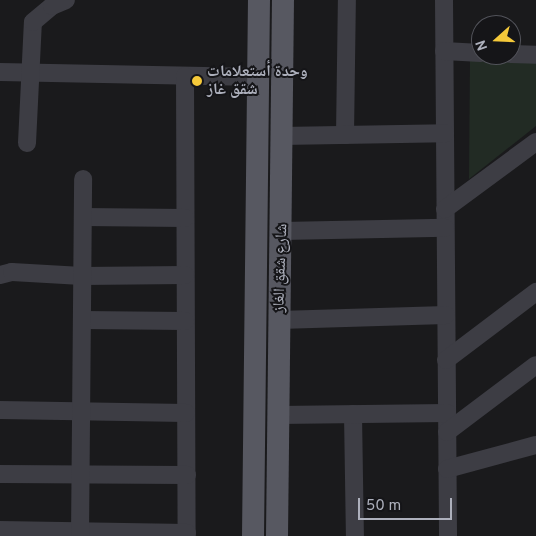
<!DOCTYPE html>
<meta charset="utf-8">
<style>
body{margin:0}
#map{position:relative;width:536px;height:536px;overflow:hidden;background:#1a1a1c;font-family:Overpass,"Noto Naskh Arabic",sans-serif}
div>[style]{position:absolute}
.green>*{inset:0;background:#222b24}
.minor>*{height:18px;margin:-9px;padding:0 9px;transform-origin:9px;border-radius:9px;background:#3d3d44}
.major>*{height:22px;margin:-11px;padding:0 11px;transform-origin:11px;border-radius:11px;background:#575861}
.dots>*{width:14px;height:14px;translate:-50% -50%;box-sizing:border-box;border:2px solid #151518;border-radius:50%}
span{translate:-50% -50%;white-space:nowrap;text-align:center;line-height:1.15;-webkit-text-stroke:4px #151518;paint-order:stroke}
.poi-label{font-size:16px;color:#adb0bc;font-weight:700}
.left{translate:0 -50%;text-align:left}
.street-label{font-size:16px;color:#adb0bc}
.north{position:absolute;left:471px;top:15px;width:50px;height:50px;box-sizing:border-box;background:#151518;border:1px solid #52535a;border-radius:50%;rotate:250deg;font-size:14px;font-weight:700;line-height:20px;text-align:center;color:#adb0bc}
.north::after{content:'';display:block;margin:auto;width:18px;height:22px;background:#f5c93a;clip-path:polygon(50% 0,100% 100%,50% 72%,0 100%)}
.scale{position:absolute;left:358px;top:498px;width:94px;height:22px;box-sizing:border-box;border:2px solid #adb0bc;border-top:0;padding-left:6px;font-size:15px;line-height:18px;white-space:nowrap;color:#adb0bc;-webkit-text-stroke:4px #151518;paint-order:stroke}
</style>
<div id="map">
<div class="green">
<div style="clip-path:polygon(470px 58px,536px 60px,536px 126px,469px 179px)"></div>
</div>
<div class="minor">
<div style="left:444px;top:0;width:536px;rotate:89.57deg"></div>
<div style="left:444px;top:51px;width:37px;rotate:3deg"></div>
<div style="left:511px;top:54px;width:25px;rotate:2deg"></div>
<div style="left:0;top:72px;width:259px;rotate:1.1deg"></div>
<div style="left:185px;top:76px;width:460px;rotate:89.8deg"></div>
<div style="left:345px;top:135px;width:135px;rotate:-89.2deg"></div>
<div style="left:281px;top:136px;width:164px;rotate:-1deg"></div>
<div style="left:27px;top:143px;width:121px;rotate:-87.2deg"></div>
<div style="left:33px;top:22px;width:25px;rotate:-40deg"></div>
<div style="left:52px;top:6px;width:15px;rotate:-23deg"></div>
<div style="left:445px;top:209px;width:113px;rotate:-36.4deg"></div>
<div style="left:83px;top:217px;width:102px;rotate:0.6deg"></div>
<div style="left:282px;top:231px;width:163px;rotate:-1.1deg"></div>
<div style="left:0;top:275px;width:12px;rotate:-14deg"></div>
<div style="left:12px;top:272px;width:70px;rotate:3.3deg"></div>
<div style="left:82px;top:276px;width:103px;rotate:-0.6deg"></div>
<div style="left:82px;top:320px;width:103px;rotate:0.6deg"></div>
<div style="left:279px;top:320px;width:167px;rotate:-1.7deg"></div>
<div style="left:446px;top:360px;width:113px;rotate:-37.1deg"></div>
<div style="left:0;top:410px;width:186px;rotate:0.9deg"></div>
<div style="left:353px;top:414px;width:122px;rotate:89.1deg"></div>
<div style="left:278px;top:415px;width:169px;rotate:-0.7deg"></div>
<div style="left:447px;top:432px;width:111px;rotate:-37deg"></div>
<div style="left:447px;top:469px;width:92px;rotate:-15.1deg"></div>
<div style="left:0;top:474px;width:187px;rotate:0.3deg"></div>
<div style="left:0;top:530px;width:187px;rotate:0.9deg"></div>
<div style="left:80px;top:536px;width:357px;rotate:-89.5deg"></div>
</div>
<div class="major">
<div style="left:253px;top:536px;width:536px;rotate:-89.36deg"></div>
<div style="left:277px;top:536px;width:536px;rotate:-89.36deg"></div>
</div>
<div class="dots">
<div style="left:197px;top:81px;background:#f5c93a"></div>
</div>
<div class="poi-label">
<span class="left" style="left:207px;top:81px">وحدة أستعلامات<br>شقق غاز</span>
</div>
<div class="street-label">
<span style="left:281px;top:268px;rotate:-88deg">شارع شقق الغاز</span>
</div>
<div class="north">N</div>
<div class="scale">50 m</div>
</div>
